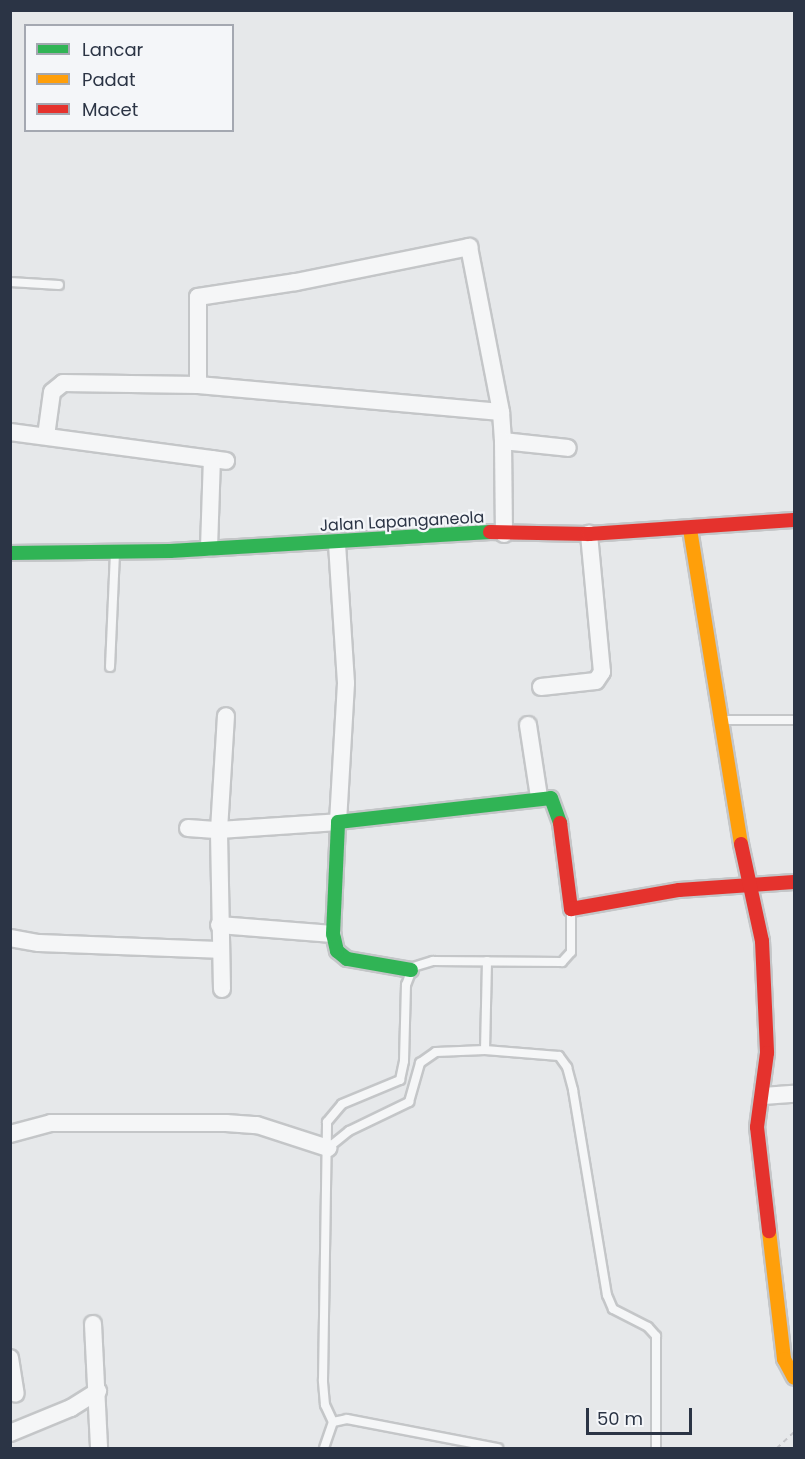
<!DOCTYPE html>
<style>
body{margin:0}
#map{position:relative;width:805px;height:1459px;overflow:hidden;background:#e6e8ea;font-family:Poppins,sans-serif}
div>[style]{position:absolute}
.path>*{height:2px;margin-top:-1px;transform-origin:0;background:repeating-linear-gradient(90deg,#c5c6ca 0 4.5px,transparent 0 9px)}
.roads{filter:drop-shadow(2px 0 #c4c6c8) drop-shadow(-2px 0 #c4c6c8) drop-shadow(0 2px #c4c6c8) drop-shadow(0 -2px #c4c6c8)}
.lane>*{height:8px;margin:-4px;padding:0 4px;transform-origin:4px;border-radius:4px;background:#f5f6f7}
.street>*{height:16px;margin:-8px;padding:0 8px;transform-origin:8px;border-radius:8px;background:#f5f6f7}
.fast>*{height:14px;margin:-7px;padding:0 7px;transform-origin:7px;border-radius:7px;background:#30b455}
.slow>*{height:14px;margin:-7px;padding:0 7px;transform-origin:7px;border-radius:7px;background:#ff9f0a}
.jam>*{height:14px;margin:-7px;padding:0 7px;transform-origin:7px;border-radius:7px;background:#e5322d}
span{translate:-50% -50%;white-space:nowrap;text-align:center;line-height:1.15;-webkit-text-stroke:4.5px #f4f6f9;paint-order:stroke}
.street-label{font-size:16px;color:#2b3445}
.frame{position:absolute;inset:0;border:12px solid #2b3445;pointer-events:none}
.legend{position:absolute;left:24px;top:24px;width:210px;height:108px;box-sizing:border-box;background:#f4f6f9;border:2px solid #a4a8b1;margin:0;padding:8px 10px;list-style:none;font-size:18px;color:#2b3445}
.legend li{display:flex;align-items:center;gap:12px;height:30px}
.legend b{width:30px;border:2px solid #a4a8b1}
.scale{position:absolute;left:586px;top:1408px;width:106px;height:27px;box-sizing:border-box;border:3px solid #2b3445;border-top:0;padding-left:8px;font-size:18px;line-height:21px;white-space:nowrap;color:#2b3445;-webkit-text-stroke:4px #f4f6f9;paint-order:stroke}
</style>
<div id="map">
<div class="path">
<div style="left:777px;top:1448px;width:23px;rotate:-43deg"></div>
<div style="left:794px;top:1432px;width:36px;rotate:-90deg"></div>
</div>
<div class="roads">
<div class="lane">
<div style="left:10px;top:282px;width:49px;rotate:3.5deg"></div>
<div style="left:110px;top:667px;width:113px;rotate:-87.5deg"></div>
<div style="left:722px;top:720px;width:72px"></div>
<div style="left:485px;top:1050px;width:89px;rotate:-88.7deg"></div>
<div style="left:328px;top:1148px;width:27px;rotate:-39deg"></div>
<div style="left:349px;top:1131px;width:67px;rotate:-25.8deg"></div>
<div style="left:409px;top:1102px;width:41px;rotate:-74.2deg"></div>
<div style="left:420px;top:1063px;width:19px;rotate:-35deg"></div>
<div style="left:436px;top:1052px;width:49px;rotate:-2.3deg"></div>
<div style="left:485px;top:1050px;width:74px;rotate:4.6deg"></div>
<div style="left:559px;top:1056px;width:14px;rotate:54deg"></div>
<div style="left:567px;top:1067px;width:24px;rotate:75deg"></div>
<div style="left:573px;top:1090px;width:208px;rotate:80.6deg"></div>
<div style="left:607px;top:1295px;width:15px;rotate:67deg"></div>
<div style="left:613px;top:1309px;width:39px;rotate:27deg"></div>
<div style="left:648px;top:1327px;width:12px;rotate:48deg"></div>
<div style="left:656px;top:1336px;width:112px;rotate:90deg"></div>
<div style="left:333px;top:1422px;width:19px;rotate:-115deg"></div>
<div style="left:325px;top:1405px;width:25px;rotate:-95deg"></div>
<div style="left:323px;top:1380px;width:258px;rotate:-89.1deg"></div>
<div style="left:327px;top:1122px;width:23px;rotate:-50deg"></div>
<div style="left:342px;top:1104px;width:63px;rotate:-22.5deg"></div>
<div style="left:400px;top:1080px;width:19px;rotate:-78deg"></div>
<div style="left:404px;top:1061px;width:76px;rotate:-88.5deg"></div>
<div style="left:406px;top:985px;width:19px;rotate:-69deg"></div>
<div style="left:413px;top:967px;width:21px;rotate:-17deg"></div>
<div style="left:433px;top:961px;width:129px;rotate:0.4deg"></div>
<div style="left:562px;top:962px;width:13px;rotate:-48deg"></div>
<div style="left:571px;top:952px;width:43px;rotate:-90deg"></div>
<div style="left:324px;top:1448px;width:28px;rotate:-71deg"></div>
<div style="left:333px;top:1422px;width:14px;rotate:-12deg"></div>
<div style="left:347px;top:1419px;width:154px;rotate:10.9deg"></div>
</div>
<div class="street">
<div style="left:198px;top:385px;width:88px;rotate:-90deg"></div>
<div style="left:198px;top:297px;width:99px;rotate:-8.7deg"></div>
<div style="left:296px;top:282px;width:177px;rotate:-11.4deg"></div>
<div style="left:469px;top:247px;width:168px;rotate:79deg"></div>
<div style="left:10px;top:432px;width:218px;rotate:7.6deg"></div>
<div style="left:46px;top:436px;width:44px;rotate:-82.2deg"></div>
<div style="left:52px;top:392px;width:14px;rotate:-39deg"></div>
<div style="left:63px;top:383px;width:135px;rotate:0.8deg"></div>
<div style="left:198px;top:385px;width:304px;rotate:5.1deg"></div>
<div style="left:501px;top:412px;width:29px;rotate:86deg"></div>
<div style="left:503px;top:441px;width:65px;rotate:6.1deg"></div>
<div style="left:503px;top:441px;width:93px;rotate:89.4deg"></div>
<div style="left:209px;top:548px;width:89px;rotate:-88.1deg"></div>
<div style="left:541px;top:687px;width:55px;rotate:-6.2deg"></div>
<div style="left:596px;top:681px;width:11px;rotate:-56deg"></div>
<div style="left:602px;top:672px;width:139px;rotate:-95.4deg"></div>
<div style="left:528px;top:725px;width:73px;rotate:81.3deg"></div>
<div style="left:188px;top:828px;width:31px;rotate:4deg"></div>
<div style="left:219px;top:830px;width:119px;rotate:-3.8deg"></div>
<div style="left:338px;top:822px;width:139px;rotate:-86.7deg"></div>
<div style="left:346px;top:683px;width:140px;rotate:-93.7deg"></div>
<div style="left:219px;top:925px;width:114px;rotate:4.5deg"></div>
<div style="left:10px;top:938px;width:29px;rotate:10deg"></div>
<div style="left:39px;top:943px;width:179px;rotate:2.2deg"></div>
<div style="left:222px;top:989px;width:159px;rotate:-91.1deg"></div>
<div style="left:219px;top:830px;width:114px;rotate:-86.5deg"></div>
<div style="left:763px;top:1096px;width:31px;rotate:-4deg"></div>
<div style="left:10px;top:1134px;width:42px;rotate:-15deg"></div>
<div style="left:51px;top:1123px;width:175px"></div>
<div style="left:226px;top:1123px;width:31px;rotate:4deg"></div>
<div style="left:257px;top:1125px;width:75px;rotate:17.9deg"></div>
<div style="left:93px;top:1324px;width:124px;rotate:87.2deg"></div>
<div style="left:10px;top:1358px;width:36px;rotate:81deg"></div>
<div style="left:10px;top:1433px;width:66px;rotate:-22.3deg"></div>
<div style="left:71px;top:1408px;width:32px;rotate:-32deg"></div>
</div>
<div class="fast">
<div style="left:10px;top:553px;width:160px;rotate:-0.7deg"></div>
<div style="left:170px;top:551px;width:321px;rotate:-3.4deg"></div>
<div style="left:411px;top:970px;width:65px;rotate:-170.2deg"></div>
<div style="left:347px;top:959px;width:13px;rotate:-141deg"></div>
<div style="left:337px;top:951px;width:17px;rotate:-103deg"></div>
<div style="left:333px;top:934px;width:112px;rotate:-87.4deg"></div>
<div style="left:338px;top:822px;width:214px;rotate:-6.4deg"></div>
<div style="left:551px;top:798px;width:27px;rotate:70deg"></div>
</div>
<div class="slow">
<div style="left:690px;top:529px;width:319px;rotate:80.8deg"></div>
<div style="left:769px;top:1231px;width:129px;rotate:83.3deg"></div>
<div style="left:784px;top:1359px;width:21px;rotate:62deg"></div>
</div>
<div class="jam">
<div style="left:490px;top:532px;width:99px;rotate:1.2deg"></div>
<div style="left:589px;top:534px;width:205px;rotate:-3.9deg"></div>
<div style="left:560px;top:823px;width:87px;rotate:82.7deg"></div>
<div style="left:571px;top:909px;width:110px;rotate:-10deg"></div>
<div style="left:679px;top:890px;width:115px;rotate:-4deg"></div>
<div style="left:741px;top:844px;width:99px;rotate:77.8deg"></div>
<div style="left:762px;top:941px;width:112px;rotate:87.4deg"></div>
<div style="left:767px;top:1053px;width:75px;rotate:97.7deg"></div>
<div style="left:757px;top:1127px;width:105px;rotate:83.4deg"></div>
</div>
</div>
<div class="street-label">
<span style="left:402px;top:522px;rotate:-3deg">Jalan Lapanganeola</span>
</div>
<div class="frame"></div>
<ul class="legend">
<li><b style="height:8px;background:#30b455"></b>Lancar</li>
<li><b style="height:8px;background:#ff9f0a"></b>Padat</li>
<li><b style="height:8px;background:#e5322d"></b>Macet</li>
</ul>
<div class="scale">50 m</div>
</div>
